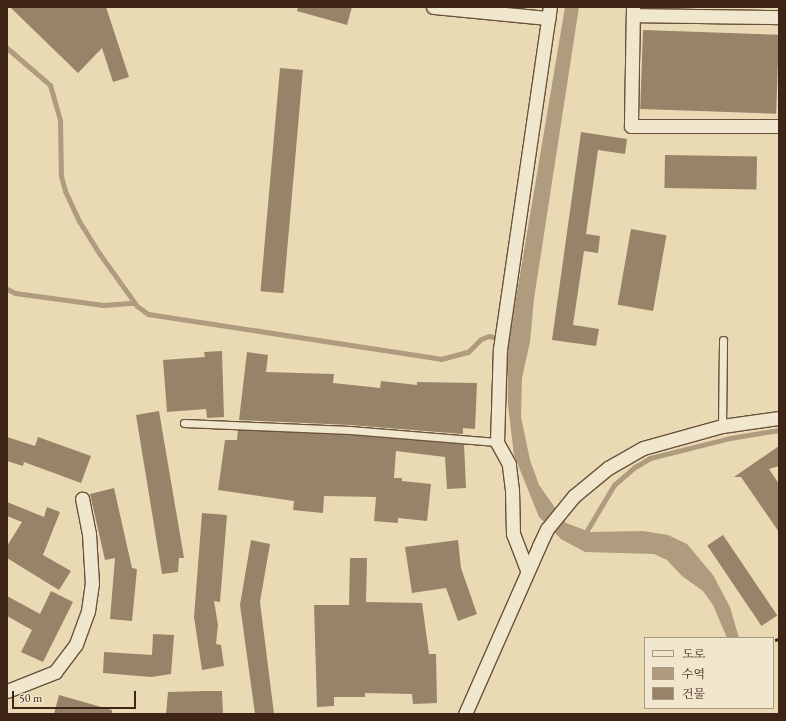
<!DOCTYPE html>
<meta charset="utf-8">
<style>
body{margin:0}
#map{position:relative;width:786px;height:721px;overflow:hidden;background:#e9dab4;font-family:"EB Garamond","Noto Serif KR",serif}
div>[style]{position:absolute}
.water>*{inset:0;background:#af9c7e}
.stream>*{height:5px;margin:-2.5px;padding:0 2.5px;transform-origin:2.5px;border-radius:2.5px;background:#af9c7e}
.building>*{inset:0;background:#978368;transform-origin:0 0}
.path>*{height:2.5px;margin-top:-1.25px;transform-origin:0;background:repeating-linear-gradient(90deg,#3e2515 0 3px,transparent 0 5px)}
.roads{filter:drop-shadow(1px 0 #69523d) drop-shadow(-1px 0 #69523d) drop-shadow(0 1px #69523d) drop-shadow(0 -1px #69523d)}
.lane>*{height:7px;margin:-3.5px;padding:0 3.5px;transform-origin:3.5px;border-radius:3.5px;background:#f1e7ce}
.street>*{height:13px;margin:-6.5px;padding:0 6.5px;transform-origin:6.5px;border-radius:6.5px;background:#f1e7ce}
span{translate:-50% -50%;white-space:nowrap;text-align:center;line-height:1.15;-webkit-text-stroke:4px #f1e7ce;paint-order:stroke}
.frame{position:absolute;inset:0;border:8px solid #3e2515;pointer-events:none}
.legend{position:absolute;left:644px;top:637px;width:130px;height:72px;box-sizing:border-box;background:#f1e7ce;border:1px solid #a99984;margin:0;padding:5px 7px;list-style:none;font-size:12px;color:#3e2515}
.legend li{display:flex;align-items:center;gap:8px;height:20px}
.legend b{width:20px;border:1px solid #a99984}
.scale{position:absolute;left:12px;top:691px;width:124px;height:18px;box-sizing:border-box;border:2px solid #3e2515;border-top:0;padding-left:5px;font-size:12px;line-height:14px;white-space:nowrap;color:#3e2515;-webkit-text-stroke:3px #f1e7ce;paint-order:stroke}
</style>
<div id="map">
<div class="water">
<div style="clip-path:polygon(565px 7px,579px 7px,534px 299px,530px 342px,522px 378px,521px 417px,530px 460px,539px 485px,566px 523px,590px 532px,643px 531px,668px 535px,687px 544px,713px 575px,730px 607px,739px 638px,727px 638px,713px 605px,703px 591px,682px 576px,667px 560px,654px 554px,585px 552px,561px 539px,539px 517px,514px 455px,508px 405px,507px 352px)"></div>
</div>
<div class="stream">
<div style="left:7px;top:48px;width:57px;rotate:40.7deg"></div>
<div style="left:50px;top:85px;width:37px;rotate:74deg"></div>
<div style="left:60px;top:121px;width:55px;rotate:89deg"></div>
<div style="left:61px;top:176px;width:16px;rotate:75deg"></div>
<div style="left:65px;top:191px;width:33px;rotate:65deg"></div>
<div style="left:79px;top:221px;width:38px;rotate:58deg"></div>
<div style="left:99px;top:253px;width:65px;rotate:54.4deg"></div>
<div style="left:137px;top:306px;width:14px;rotate:36deg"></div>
<div style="left:148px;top:314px;width:296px;rotate:8.7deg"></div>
<div style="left:441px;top:359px;width:28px;rotate:-15deg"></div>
<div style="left:468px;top:352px;width:18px;rotate:-45deg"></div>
<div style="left:481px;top:339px;width:9px;rotate:-21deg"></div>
<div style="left:489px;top:336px;width:27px;rotate:13deg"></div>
<div style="left:7px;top:289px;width:9px;rotate:27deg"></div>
<div style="left:15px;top:293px;width:89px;rotate:7.8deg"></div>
<div style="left:103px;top:305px;width:31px;rotate:-4deg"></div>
<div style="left:583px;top:537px;width:61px;rotate:-59.2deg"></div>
<div style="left:614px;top:485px;width:28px;rotate:-41deg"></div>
<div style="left:635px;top:467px;width:17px;rotate:-31deg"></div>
<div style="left:650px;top:458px;width:82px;rotate:-14deg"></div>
<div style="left:730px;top:438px;width:50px;rotate:-9.3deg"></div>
</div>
<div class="building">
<div style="clip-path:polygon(10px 7px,106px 7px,129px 77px,113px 82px,102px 48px,78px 73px)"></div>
<div style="clip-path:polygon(298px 7px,352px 7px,347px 25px,297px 11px)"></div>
<div style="left:643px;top:30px;width:136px;height:79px;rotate:2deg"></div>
<div style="left:280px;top:68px;width:23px;height:224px;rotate:5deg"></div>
<div style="clip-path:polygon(581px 132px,627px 139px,625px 154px,598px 150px,586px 234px,600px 236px,598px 253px,584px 251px,573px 325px,599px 329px,596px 346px,552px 340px)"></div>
<div style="left:665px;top:155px;width:92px;height:33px;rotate:1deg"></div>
<div style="left:631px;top:229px;width:36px;height:77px;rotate:10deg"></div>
<div style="clip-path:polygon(222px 351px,224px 417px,207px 418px,206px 409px,167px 412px,163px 360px,205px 357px,204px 352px)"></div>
<div style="clip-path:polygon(247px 352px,268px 355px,266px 372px,334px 374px,333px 383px,380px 388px,381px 381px,417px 385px,417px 382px,477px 383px,475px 429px,463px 428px,463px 434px,350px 425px,239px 420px)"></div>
<div style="clip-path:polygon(159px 411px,184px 558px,179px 558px,178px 572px,162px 574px,136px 415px)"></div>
<div style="clip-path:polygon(238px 430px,350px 435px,464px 444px,466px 488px,447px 489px,445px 457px,396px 451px,394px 478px,402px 478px,402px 481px,431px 484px,427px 521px,398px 518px,398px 523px,374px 521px,376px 497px,324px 496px,323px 513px,293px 510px,294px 501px,218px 490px,225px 440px,237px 440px)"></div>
<div style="clip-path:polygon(7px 437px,35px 446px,38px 437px,91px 456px,81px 483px,24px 462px,23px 466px,7px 461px)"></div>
<div style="clip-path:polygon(779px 446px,779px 466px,769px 469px,779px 484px,779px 532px,741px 477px,734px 477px)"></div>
<div style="clip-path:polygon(114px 488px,132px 568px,137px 569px,132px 621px,110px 619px,115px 558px,105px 560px,90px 494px)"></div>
<div style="clip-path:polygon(7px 502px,44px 517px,47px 507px,60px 512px,43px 555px,71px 571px,59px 590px,7px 558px,7px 546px,22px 522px,7px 516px)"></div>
<div style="clip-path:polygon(202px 513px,227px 515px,220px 602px,214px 601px,218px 625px,216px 644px,221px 645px,224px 666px,202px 670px,194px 617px)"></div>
<div style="left:723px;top:535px;width:97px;height:19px;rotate:56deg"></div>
<div style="clip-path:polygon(251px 540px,270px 544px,260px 602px,274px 714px,255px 714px,240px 605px)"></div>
<div style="clip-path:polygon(458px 540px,461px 568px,477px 614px,458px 621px,446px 588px,412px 593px,405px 547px)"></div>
<div style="clip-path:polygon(350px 558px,367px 558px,366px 602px,422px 603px,429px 654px,436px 654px,437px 703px,413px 704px,412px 694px,365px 693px,365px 697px,334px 697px,334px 706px,317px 707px,314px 605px,349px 605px)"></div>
<div style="clip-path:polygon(51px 591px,73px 602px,43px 662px,21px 652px,32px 630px,7px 616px,7px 596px,40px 614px)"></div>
<div style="clip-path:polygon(153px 634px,174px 635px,171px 674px,151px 677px,103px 673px,104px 652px,152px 655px)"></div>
<div style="clip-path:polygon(205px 691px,222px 691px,223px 714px,166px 714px,168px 692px)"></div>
<div style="clip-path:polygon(59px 695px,112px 710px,112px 714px,54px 714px)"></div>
</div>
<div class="path">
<div style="left:775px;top:640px;width:4px;rotate:-14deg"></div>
</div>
<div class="roads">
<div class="lane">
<div style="left:184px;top:423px;width:166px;rotate:2.4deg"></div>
<div style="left:350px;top:430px;width:147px;rotate:4.7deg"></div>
<div style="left:722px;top:426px;width:86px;rotate:-89.3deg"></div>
</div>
<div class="street">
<div style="left:433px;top:7px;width:116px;rotate:5.5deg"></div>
<div style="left:633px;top:7px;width:119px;rotate:91deg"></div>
<div style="left:631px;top:126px;width:148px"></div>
<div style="left:633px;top:15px;width:146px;rotate:0.8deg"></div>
<div style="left:527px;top:570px;width:39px;rotate:-111deg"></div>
<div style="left:513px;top:534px;width:44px;rotate:-91.3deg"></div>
<div style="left:512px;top:490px;width:26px;rotate:-97deg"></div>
<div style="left:509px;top:464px;width:25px;rotate:-119deg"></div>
<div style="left:497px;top:442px;width:93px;rotate:-88.2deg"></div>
<div style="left:500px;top:349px;width:346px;rotate:-81.7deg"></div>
<div style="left:7px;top:691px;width:52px;rotate:-21.6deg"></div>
<div style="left:55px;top:672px;width:35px;rotate:-53deg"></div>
<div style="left:76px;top:644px;width:35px;rotate:-70deg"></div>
<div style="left:88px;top:611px;width:27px;rotate:-82deg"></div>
<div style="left:92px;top:584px;width:50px;rotate:-93.4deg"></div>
<div style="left:89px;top:534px;width:36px;rotate:-101deg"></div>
<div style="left:465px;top:714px;width:184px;rotate:-66.2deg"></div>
<div style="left:539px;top:546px;width:19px;rotate:-65deg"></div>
<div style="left:547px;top:529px;width:43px;rotate:-50.7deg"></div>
<div style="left:574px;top:496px;width:44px;rotate:-39.5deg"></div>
<div style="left:608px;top:468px;width:40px;rotate:-29.7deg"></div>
<div style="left:643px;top:448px;width:82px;rotate:-15.6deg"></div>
<div style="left:722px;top:426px;width:58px;rotate:-8deg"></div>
</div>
</div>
<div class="frame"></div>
<ul class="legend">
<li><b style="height:5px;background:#f1e7ce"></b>도로</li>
<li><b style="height:11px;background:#af9c7e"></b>수역</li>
<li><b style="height:11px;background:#978368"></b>건물</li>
</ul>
<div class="scale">50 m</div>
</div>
